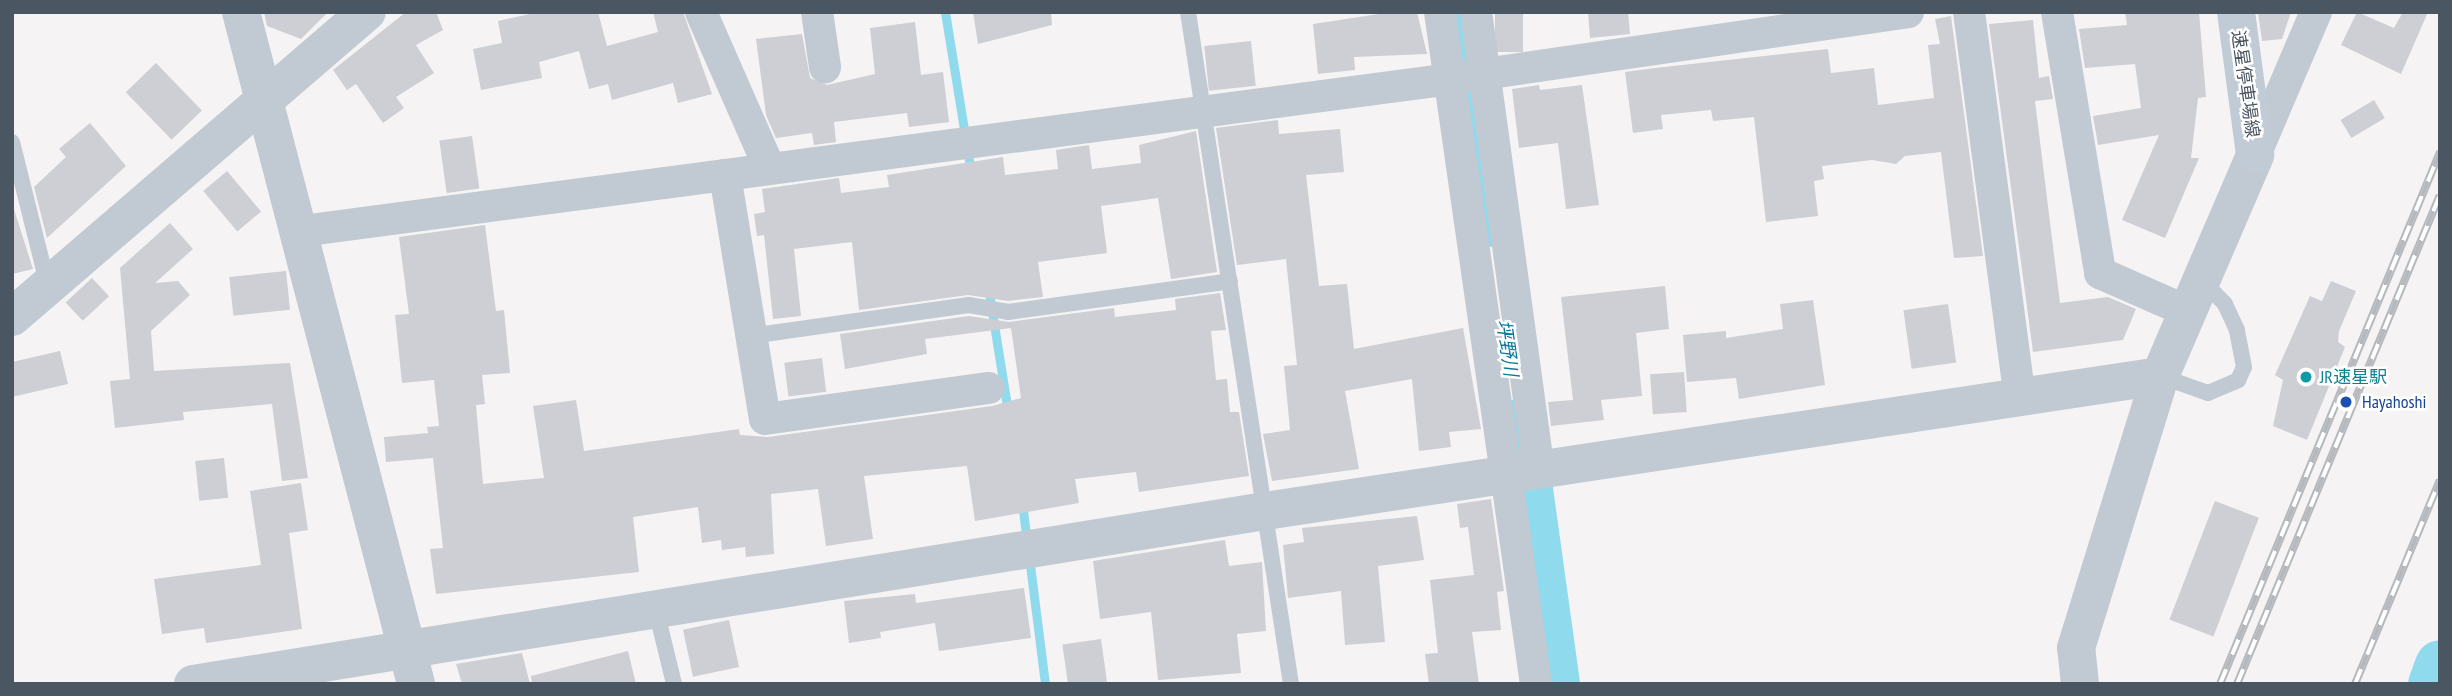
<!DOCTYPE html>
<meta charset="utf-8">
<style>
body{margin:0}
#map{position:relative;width:2452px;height:696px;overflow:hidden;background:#f5f3f3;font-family:"PT Sans Narrow","Noto Sans JP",sans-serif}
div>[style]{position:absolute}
.stream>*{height:9px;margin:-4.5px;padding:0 4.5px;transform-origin:4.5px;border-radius:4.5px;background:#90daee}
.river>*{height:51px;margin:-25.5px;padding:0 25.5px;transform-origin:25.5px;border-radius:25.5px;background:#90daee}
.building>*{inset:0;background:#cdcfd5;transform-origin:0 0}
.service>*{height:16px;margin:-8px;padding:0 8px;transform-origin:8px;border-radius:8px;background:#c1cad2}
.minor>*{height:32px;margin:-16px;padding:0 16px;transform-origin:16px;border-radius:16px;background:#c1cad2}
.tertiary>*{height:38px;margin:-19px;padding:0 19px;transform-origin:19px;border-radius:19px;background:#c1cad2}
.secondary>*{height:38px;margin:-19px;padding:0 19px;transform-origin:19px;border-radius:19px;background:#c1cbd6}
.rail>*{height:8px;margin-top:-4px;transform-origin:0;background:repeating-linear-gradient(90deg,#fff 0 16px,#b5b8bd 0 32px);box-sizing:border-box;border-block:2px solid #b5b8bd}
.dots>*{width:19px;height:19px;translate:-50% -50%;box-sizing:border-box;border:4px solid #fff;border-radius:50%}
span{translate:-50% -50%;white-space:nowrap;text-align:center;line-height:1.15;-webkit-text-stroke:5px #fff;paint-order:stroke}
.street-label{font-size:18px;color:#4a5661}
.culture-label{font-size:18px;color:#0d838f}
.left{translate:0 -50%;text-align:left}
.transit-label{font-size:18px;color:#164399}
.water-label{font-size:19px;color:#0c7c9b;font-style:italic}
.frame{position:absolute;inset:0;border:14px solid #4a5661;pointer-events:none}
</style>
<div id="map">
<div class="stream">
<div style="left:945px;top:12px;width:163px;rotate:80.8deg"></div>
<div style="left:988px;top:287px;width:127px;rotate:80.9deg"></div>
<div style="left:1022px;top:502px;width:38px;rotate:83deg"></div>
<div style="left:1029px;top:557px;width:128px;rotate:82.8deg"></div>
</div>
<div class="river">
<div style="left:1459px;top:12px;width:211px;rotate:81.8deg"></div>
<div style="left:1518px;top:424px;width:262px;rotate:82.1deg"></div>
<div style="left:2433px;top:684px;width:20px;rotate:-70deg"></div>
</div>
<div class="building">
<div style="clip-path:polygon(264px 12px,328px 12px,301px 39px,267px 26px)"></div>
<div style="clip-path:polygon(406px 12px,436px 12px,443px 30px,416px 45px,434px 73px,396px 97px,404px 108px,383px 123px,356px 84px,347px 90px,333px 70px)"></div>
<div style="clip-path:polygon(539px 12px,598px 12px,607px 46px,658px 32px,653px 12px,683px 12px,712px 94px,678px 103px,673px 83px,612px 100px,608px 84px,589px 89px,579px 51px,539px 62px,542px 78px,481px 90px,473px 49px,502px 43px,498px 21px)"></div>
<div style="clip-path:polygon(973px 12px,1051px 12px,1052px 25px,978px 44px)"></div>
<div style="clip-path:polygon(1392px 12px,1417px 12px,1427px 54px,1354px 57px,1355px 70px,1318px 74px,1313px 24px)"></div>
<div style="left:1495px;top:12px;width:28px;height:40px"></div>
<div style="clip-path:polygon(1588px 12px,1628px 12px,1630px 34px,1590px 38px)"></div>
<div style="clip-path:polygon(2125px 12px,2199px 12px,2206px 97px,2198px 98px,2191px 158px,2199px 158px,2165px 238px,2122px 220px,2159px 135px,2098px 145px,2093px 116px,2141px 108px,2135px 64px,2085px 68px,2079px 29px,2127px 25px)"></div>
<div style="clip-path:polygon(2258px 12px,2291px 12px,2282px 39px,2262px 41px)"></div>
<div style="clip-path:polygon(2357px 12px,2394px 28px,2403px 12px,2428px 12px,2401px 74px,2341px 45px)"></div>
<div style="clip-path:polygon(1951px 16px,1983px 256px,1954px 258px,1941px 152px,1905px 156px,1896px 164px,1872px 160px,1822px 166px,1824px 179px,1814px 181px,1818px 216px,1766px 222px,1754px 117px,1713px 121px,1711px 110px,1661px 115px,1663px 129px,1633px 133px,1625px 72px,1655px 68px,1828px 49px,1831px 73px,1874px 68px,1878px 105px,1934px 98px,1928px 45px,1940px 44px,1935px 19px)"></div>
<div style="clip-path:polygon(2033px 20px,2039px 78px,2049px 76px,2053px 99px,2035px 101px,2060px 303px,2108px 297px,2136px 309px,2123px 340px,2033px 352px,1989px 24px)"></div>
<div style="clip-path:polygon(915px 22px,921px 75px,943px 72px,949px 122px,909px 127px,907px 113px,834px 122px,836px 142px,814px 145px,812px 133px,776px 138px,766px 115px,756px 39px,802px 34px,810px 78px,827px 85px,875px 74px,870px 28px)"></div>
<div style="left:1251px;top:41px;width:45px;height:47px;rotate:84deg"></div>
<div style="left:156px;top:63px;width:66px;height:42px;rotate:46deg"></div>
<div style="clip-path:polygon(1539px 85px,1540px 90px,1582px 85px,1599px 205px,1566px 209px,1558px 143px,1519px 148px,1512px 89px)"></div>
<div style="left:2374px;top:100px;width:21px;height:39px;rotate:59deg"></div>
<div style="clip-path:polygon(1278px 120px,1279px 134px,1340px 129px,1344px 172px,1306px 175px,1319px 286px,1347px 284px,1354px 349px,1463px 328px,1481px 429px,1449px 432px,1451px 447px,1419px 451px,1412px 379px,1345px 391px,1359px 469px,1272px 481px,1263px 434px,1290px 430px,1284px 366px,1297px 365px,1286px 259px,1237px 265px,1216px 128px)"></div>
<div style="clip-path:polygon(90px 123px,126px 166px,47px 238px,34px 187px,66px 157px,59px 149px)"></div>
<div style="clip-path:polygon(1196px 131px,1217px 272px,1171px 279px,1158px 198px,1101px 206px,1107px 253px,1038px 262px,1043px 297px,1008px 301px,968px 295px,859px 310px,852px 242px,794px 249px,801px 316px,773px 319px,764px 235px,757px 236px,754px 214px,765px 212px,762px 189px,839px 178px,841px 193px,889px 187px,887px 175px,1003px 157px,1005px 175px,1058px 169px,1056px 150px,1089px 145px,1092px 169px,1141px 163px,1139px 145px)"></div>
<div style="left:472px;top:136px;width:53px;height:33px;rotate:82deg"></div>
<div style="left:227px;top:171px;width:53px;height:31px;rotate:50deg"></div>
<div style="clip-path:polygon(12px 203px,33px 269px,12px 274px)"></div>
<div style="clip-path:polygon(170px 223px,193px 249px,155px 283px,178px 281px,190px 295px,151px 331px,154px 371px,290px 363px,308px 478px,282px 481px,272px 404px,183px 412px,184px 420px,115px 428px,110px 381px,130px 379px,120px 268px)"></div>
<div style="clip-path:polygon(485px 225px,496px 311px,504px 310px,510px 373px,482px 375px,485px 404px,476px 405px,483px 484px,544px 478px,533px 406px,576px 400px,584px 451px,739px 429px,740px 435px,768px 437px,992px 406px,1021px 398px,1011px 328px,925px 339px,927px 354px,845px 369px,840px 334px,969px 316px,1009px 322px,1114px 308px,1115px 317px,1176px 310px,1175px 299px,1220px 293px,1226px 330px,1211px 331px,1216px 380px,1227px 379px,1230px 412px,1239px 412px,1249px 476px,1139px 492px,1136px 472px,1075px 479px,1079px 503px,975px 521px,967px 466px,864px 476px,873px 539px,826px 546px,818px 489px,771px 494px,774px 554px,746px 557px,745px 547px,722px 550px,721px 540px,702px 543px,698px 507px,633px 517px,639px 572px,436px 594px,430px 549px,443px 548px,433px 458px,386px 462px,384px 437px,428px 433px,427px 427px,439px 426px,434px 380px,402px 383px,395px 315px,409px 314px,399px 237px)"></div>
<div style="left:286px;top:271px;width:39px;height:57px;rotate:84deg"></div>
<div style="left:92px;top:278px;width:25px;height:36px;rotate:47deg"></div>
<div style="clip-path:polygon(2331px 281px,2356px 291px,2339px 331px,2338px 342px,2345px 347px,2307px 440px,2273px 426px,2283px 380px,2275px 375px,2310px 296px,2322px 301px)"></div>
<div style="clip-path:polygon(1665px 286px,1669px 329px,1636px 333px,1642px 396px,1601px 400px,1604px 420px,1551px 426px,1548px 402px,1573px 400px,1561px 297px)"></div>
<div style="clip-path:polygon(1813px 300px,1825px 385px,1739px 399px,1736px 378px,1687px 382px,1683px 335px,1726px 331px,1726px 338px,1783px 329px,1780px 304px)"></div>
<div style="left:1948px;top:304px;width:59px;height:45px;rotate:82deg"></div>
<div style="clip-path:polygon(60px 351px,68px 384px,12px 397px,12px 362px)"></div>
<div style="left:822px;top:358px;width:34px;height:38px;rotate:83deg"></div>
<div style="left:1684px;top:372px;width:40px;height:34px;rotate:86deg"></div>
<div style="left:224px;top:458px;width:40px;height:29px;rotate:84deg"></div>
<div style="clip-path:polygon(301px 483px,308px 530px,289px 533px,302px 629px,206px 643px,204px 628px,162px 634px,154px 579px,261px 565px,250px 491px)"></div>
<div style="clip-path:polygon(1491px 499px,1504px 591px,1497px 592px,1501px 630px,1472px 632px,1479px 684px,1429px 684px,1425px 654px,1438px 653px,1430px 580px,1474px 575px,1468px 527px,1460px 528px,1457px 504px)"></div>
<div style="left:2215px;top:501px;width:47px;height:127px;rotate:21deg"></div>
<div style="clip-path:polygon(1417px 516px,1424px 560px,1378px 566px,1385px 642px,1345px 645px,1341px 591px,1288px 598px,1283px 545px,1304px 542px,1302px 528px)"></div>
<div style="clip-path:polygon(1225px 540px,1229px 566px,1262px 562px,1266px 631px,1237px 634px,1241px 673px,1158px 680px,1151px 612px,1100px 619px,1093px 561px)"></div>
<div style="clip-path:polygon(1024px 588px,1031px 638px,939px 651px,935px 623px,880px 632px,881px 638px,849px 643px,844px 601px,915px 594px,916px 603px)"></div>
<div style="left:729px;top:620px;width:48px;height:47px;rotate:78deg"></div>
<div style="left:1101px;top:639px;width:45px;height:39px;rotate:82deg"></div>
<div style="clip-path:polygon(628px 651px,636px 684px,532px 684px,531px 676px)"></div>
<div style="clip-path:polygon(522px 653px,530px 684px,462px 684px,456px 664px)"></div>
</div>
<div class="service">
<div style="left:1188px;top:12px;width:680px;rotate:81.29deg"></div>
<div style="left:12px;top:142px;width:148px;rotate:76deg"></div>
<div style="left:751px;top:336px;width:220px;rotate:-8.1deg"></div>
<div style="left:969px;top:305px;width:40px;rotate:10deg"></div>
<div style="left:1008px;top:312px;width:224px;rotate:-7.9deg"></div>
<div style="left:2160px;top:376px;width:51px;rotate:19.5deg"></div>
<div style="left:2208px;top:393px;width:33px;rotate:-23deg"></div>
<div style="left:2238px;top:380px;width:14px;rotate:-65deg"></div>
<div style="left:2244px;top:367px;width:38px;rotate:-101deg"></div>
<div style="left:2237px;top:330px;width:29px;rotate:-115deg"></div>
<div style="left:2225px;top:304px;width:35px;rotate:-134deg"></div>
<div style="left:656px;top:610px;width:76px;rotate:76.3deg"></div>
</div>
<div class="minor">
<div style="left:701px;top:12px;width:171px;rotate:66.3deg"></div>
<div style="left:817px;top:12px;width:56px;rotate:81.7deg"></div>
<div style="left:1440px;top:12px;width:679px;rotate:81.87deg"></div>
<div style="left:1476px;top:12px;width:462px;rotate:82.2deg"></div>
<div style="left:1969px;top:12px;width:388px;rotate:82.5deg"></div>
<div style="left:2057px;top:12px;width:265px;rotate:80.6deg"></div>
<div style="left:2100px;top:273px;width:94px;rotate:23.8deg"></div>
<div style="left:2255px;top:155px;width:155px;rotate:-66.9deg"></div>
<div style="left:725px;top:175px;width:247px;rotate:80.7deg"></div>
<div style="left:765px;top:419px;width:226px;rotate:-7.9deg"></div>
<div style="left:302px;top:231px;width:1158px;rotate:-7.54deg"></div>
<div style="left:1450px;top:79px;width:463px;rotate:-8.3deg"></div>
</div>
<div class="tertiary">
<div style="left:241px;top:12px;width:694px;rotate:75.4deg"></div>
<div style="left:12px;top:317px;width:468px;rotate:-40.7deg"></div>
<div style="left:193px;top:684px;width:1086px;rotate:-9.17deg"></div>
<div style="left:1265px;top:511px;width:905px;rotate:-8.58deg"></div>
<div style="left:2080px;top:684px;width:36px;rotate:-96deg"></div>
<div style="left:2076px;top:648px;width:285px;rotate:-72.8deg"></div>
<div style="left:2160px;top:376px;width:241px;rotate:-66.7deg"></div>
</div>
<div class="secondary">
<div style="left:2236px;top:12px;width:144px;rotate:82.4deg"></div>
</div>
<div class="rail">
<div style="left:2220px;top:684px;width:576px;rotate:-67.53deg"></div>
<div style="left:2237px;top:684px;width:529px;rotate:-67.46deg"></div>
<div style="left:2355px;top:684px;width:221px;rotate:-67.4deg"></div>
</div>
<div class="dots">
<div style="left:2306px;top:377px;background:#0f9aa8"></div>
<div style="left:2346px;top:402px;background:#1a4fb4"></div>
</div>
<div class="street-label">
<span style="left:2245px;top:84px;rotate:82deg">速星停車場線</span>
</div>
<div class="culture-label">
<span class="left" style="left:2320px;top:377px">JR速星駅</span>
</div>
<div class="transit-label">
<span class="left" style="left:2362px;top:402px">Hayahoshi</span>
</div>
<div class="water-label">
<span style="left:1507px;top:348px;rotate:82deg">坪野川</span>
</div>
<div class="frame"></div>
</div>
